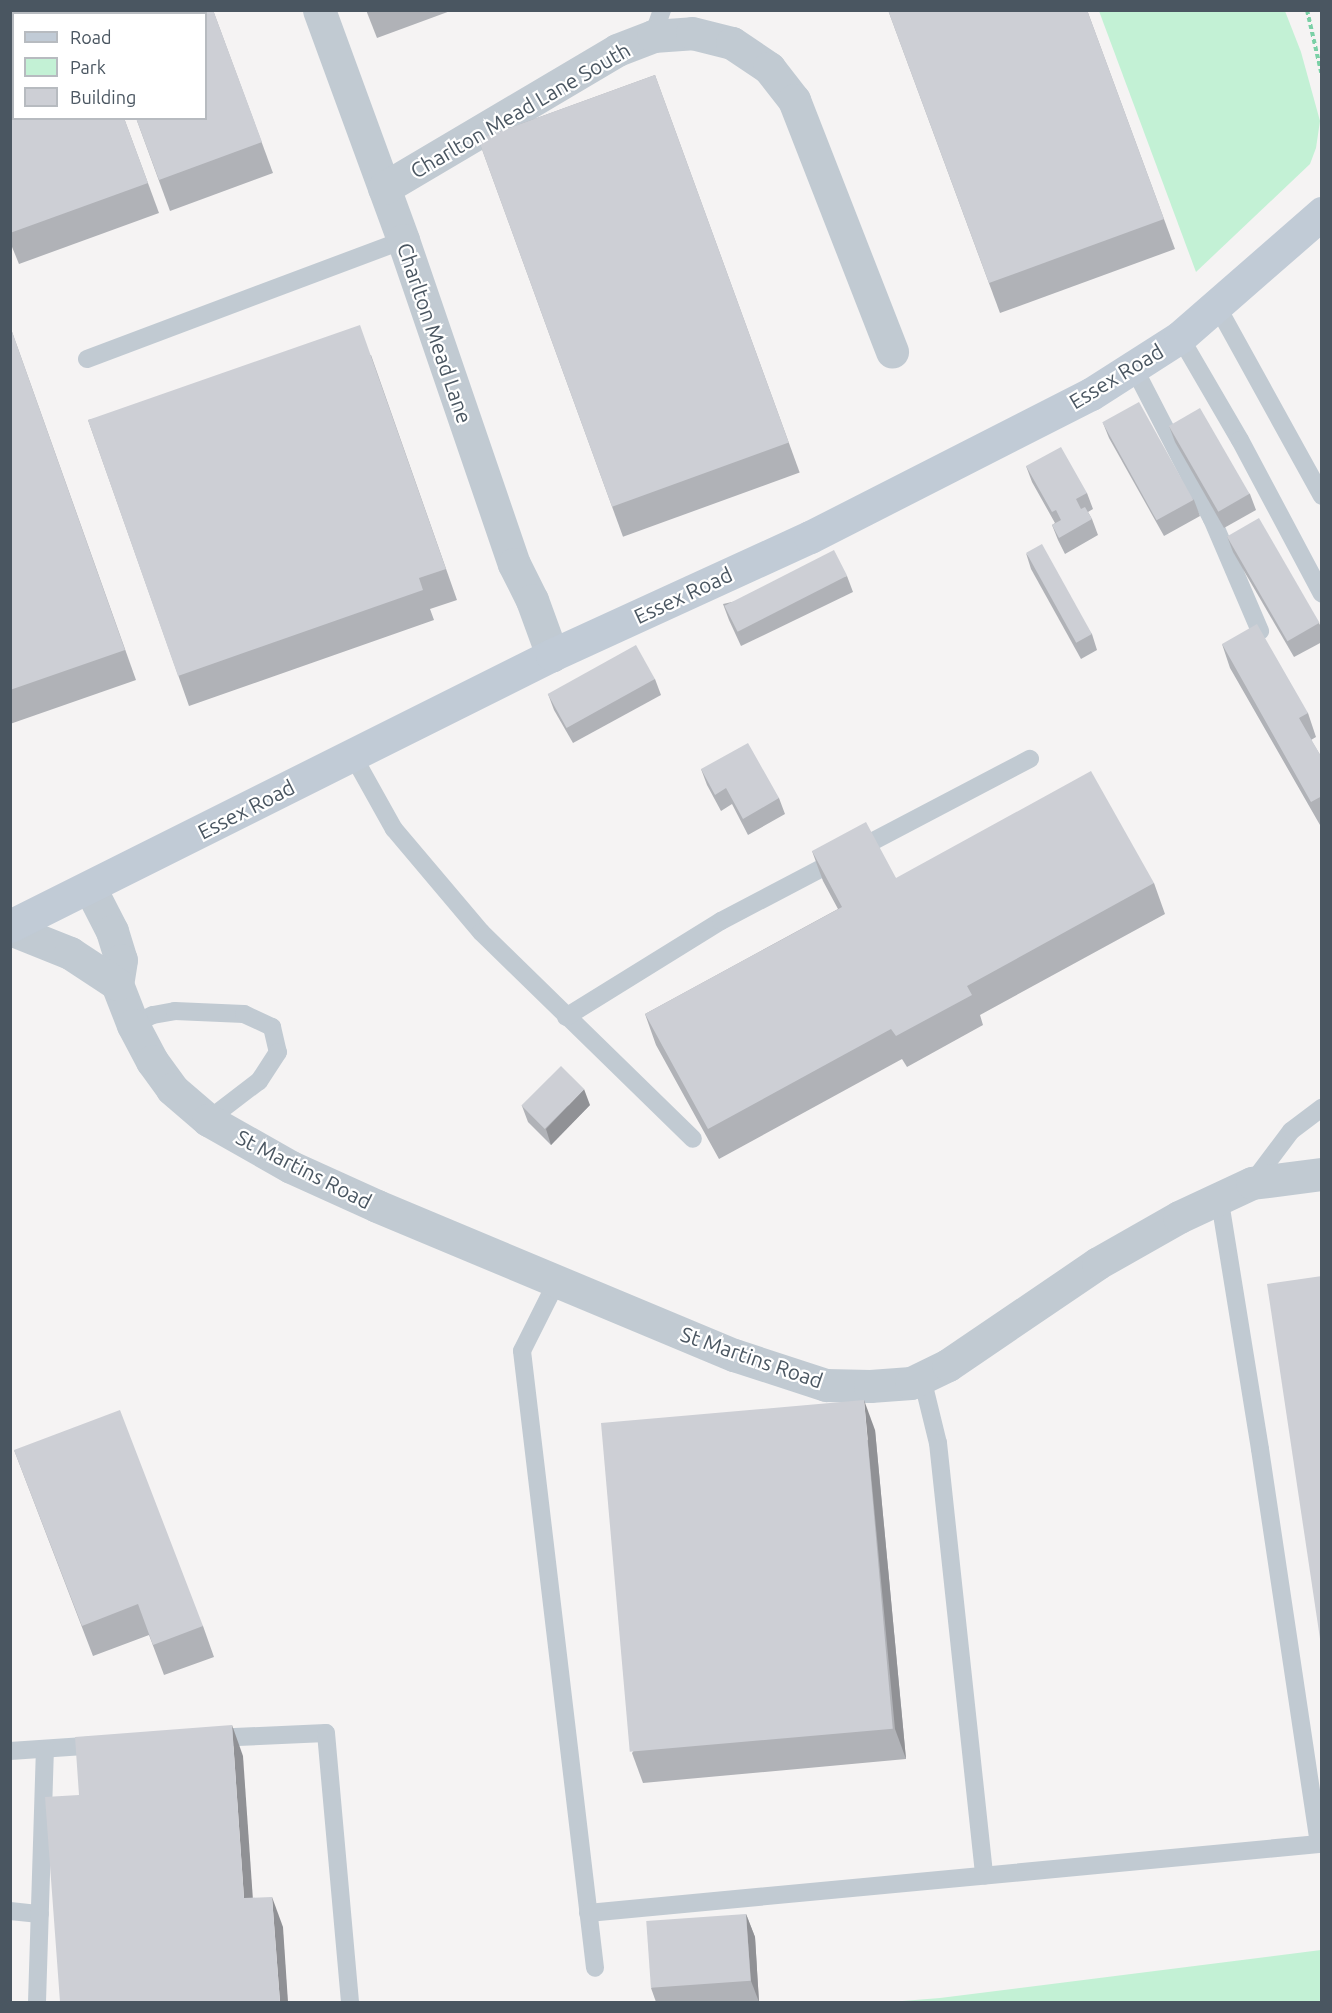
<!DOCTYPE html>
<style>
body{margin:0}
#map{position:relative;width:1332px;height:2013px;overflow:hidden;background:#f5f3f3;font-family:Ubuntu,sans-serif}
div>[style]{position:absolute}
.green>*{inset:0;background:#c3f1d5}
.path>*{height:4px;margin-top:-2px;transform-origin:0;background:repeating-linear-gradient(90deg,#7ad0a6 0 4.5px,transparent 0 7.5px)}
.lane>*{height:18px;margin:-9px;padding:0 9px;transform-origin:9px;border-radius:9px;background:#c1cad2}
.street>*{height:33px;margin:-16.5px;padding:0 16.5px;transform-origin:16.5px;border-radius:16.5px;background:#c1cad2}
.secondary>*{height:33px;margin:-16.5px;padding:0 16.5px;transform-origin:16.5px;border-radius:16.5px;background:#c1cbd6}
.wall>*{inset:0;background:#b0b2b7;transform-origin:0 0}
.shaded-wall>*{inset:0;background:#909195}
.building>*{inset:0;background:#cdcfd5;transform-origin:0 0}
span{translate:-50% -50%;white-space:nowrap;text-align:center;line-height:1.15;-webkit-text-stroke:4.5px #fff;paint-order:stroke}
.street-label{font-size:21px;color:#4a5661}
.frame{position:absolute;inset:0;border:12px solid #4a5661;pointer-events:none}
.legend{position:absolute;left:12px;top:12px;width:195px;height:108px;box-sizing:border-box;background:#fff;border:2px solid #b7bbc0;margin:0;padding:8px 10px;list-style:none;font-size:18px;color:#4a5661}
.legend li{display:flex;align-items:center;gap:12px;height:30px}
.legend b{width:30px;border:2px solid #b7bbc0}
</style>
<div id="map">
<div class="green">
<div style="clip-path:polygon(1099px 11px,1285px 11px,1301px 52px,1320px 121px,1316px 148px,1310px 164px,1196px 272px)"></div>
<div style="clip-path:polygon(1321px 1950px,1321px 2002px,890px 2002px,940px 1998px)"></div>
</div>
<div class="path">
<div style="left:1307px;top:10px;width:68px;rotate:77.2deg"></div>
</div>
<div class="lane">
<div style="left:653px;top:36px;width:28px;rotate:-71deg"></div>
<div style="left:1217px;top:306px;width:217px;rotate:61.1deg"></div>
<div style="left:1180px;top:337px;width:119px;rotate:59.8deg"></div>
<div style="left:1240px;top:440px;width:174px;rotate:62deg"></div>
<div style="left:87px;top:359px;width:338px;rotate:-20.6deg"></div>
<div style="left:1134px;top:368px;width:170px;rotate:62.7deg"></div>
<div style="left:1212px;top:519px;width:122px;rotate:66.8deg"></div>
<div style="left:352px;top:754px;width:86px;rotate:60.8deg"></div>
<div style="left:394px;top:829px;width:135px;rotate:49.8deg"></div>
<div style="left:481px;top:932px;width:296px;rotate:44.3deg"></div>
<div style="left:566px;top:1017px;width:182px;rotate:-31.8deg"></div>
<div style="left:721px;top:921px;width:349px;rotate:-27.7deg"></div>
<div style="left:133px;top:1025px;width:22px;rotate:-27deg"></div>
<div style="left:153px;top:1015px;width:22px;rotate:-10deg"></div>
<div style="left:175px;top:1011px;width:69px;rotate:2.5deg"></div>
<div style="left:244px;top:1014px;width:31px;rotate:25deg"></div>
<div style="left:272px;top:1027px;width:26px;rotate:77deg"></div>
<div style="left:278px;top:1052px;width:35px;rotate:123deg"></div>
<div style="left:259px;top:1081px;width:64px;rotate:142.6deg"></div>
<div style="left:1252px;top:1183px;width:65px;rotate:-53.1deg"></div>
<div style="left:1291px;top:1131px;width:39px;rotate:-37deg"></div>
<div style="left:557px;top:1281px;width:78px;rotate:116.6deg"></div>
<div style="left:522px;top:1351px;width:621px;rotate:83.25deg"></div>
<div style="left:922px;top:1378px;width:67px;rotate:76.2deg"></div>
<div style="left:938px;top:1443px;width:435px;rotate:83.9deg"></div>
<div style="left:213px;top:1738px;width:113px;rotate:-2.5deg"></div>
<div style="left:326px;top:1733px;width:270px;rotate:84.9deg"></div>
<div style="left:10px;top:1751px;width:89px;rotate:-3.9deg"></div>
<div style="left:10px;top:1911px;width:30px;rotate:6deg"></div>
<div style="left:588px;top:1913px;width:734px;rotate:-5.39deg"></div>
<div style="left:1319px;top:1844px;width:399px;rotate:-98.5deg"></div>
<div style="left:1260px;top:1449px;width:255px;rotate:-99.2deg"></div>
<div style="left:37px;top:2002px;width:253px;rotate:-88.2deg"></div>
</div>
<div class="street">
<div style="left:319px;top:10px;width:245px;rotate:69.9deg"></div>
<div style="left:403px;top:240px;width:342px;rotate:71.1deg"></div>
<div style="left:514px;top:564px;width:40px;rotate:63.4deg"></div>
<div style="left:532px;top:600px;width:59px;rotate:70deg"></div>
<div style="left:384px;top:188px;width:271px;rotate:-30.6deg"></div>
<div style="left:617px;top:50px;width:39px;rotate:-21deg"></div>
<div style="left:653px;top:36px;width:39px;rotate:-4deg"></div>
<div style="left:692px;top:33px;width:41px;rotate:14deg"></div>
<div style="left:732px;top:43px;width:45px;rotate:34deg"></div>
<div style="left:769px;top:68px;width:41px;rotate:52deg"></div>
<div style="left:794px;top:100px;width:270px;rotate:68.7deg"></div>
<div style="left:90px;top:888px;width:48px;rotate:62.9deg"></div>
<div style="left:112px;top:931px;width:30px;rotate:73deg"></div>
<div style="left:121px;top:960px;width:24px;rotate:99deg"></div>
<div style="left:117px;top:984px;width:44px;rotate:68.7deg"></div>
<div style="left:133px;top:1025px;width:41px;rotate:62.2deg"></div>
<div style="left:152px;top:1061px;width:34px;rotate:54deg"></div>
<div style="left:172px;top:1089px;width:48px;rotate:40.7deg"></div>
<div style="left:208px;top:1120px;width:95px;rotate:29.5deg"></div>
<div style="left:291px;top:1167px;width:94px;rotate:24.4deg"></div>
<div style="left:377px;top:1206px;width:387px;rotate:22.7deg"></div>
<div style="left:734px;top:1355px;width:97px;rotate:18.1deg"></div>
<div style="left:826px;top:1385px;width:44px;rotate:1.3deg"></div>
<div style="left:870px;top:1386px;width:41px;rotate:-4.2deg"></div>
<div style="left:911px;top:1383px;width:41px;rotate:-25.9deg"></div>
<div style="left:948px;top:1365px;width:181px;rotate:-34.2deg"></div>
<div style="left:1098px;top:1263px;width:93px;rotate:-29.6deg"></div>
<div style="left:1179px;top:1217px;width:81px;rotate:-25deg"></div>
<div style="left:1252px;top:1183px;width:71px;rotate:-7.3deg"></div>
<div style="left:10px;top:929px;width:65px;rotate:21.8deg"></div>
<div style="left:70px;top:953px;width:56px;rotate:33.4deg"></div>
</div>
<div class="secondary">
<div style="left:10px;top:926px;width:606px;rotate:-26.57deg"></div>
<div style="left:552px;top:655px;width:284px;rotate:-24.6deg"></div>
<div style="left:810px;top:537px;width:315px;rotate:-27deg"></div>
<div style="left:1091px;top:394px;width:106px;rotate:-32.6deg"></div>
<div style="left:1180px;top:337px;width:189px;rotate:-41.1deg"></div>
</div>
<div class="wall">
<div style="clip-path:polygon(10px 10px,124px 118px,159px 213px,19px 264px,10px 242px)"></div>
<div style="clip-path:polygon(213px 10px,273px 173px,170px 211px,136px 118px)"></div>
<div style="clip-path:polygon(366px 10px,453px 10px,377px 38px)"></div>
<div style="clip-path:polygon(888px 10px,1087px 10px,1175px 249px,1000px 313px)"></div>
<div style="left:655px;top:75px;width:423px;height:188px;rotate:70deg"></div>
<div style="clip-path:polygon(10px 326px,136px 680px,10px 724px)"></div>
<div style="clip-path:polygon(371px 355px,457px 600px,430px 609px,434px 620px,189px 706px,88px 420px)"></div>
<div style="clip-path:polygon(1103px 423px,1194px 500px,1200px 516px,1164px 536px,1109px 438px)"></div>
<div style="clip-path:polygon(1169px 426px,1250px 494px,1256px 510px,1224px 528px,1175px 442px)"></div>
<div style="clip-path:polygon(1026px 466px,1087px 493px,1093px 509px,1088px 512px,1092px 519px,1098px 535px,1065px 554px,1058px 540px,1052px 525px,1055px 523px,1032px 482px)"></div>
<div style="clip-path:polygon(1227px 536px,1319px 623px,1322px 629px,1322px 642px,1294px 657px,1233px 552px)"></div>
<div style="clip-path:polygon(1026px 553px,1092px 634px,1097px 650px,1081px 659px,1031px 569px)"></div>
<div style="clip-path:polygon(847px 576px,853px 592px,741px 646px,729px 620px,723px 604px)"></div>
<div style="clip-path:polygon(1222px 644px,1308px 713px,1316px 737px,1311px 740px,1322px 758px,1322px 824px,1320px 825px,1230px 668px)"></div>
<div style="clip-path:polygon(655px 679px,661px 695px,573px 743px,554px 710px,548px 694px)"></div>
<div style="clip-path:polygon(701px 769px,779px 798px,785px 814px,748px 835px,732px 804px,721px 811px,707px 785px)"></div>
<div style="clip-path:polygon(812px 851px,896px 878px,1154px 883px,1165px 914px,980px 1015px,983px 1025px,907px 1067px,902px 1059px,719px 1159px,656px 1045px,645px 1014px,838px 909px,823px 881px)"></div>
<div style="clip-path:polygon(590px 1105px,551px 1145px,528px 1122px,522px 1106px)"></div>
<div style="clip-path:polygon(875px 1430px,906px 1759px,643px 1783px,632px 1753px)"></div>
<div style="clip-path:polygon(14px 1450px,203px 1626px,214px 1657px,164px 1675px,149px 1635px,93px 1656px)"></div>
<div style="clip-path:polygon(746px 1914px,755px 1937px,759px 2002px,656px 2002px,651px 1988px)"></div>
</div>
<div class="shaded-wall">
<div style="clip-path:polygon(584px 1089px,590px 1105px,551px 1145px,546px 1129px)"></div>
<div style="clip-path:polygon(864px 1400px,875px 1430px,906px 1759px,895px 1729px)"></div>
<div style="clip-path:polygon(232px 1725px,243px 1756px,255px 1929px,244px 1898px)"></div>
<div style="clip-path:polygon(272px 1897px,283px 1927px,288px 2002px,280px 2002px)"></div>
<div style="clip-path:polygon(746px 1914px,755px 1937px,759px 2002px,751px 1981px)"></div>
</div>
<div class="building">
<div style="clip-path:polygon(10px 10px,84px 10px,85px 14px,14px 14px,14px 118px,124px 118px,148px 183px,10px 233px)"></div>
<div style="clip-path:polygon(96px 10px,213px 10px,262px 142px,159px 180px,136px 118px,206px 118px,206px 14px,97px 14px)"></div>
<div style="clip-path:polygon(888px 10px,1087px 10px,1164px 219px,989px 283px)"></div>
<div style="left:655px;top:75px;width:391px;height:188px;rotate:70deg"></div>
<div style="clip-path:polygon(360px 325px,446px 569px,419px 578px,423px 590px,178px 676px,88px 420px)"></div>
<div style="clip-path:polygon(10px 326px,125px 650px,10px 690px)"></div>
<div style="left:1139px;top:402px;width:112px;height:42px;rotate:61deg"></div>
<div style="left:1200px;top:408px;width:99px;height:36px;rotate:60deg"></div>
<div style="clip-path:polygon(1061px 447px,1087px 493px,1076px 499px,1081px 509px,1085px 507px,1092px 519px,1059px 538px,1052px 525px,1061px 520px,1056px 510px,1052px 512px,1026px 466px)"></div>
<div style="left:1259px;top:518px;width:121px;height:37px;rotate:60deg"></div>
<div style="left:1042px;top:544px;width:103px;height:18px;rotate:61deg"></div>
<div style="left:834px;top:550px;width:29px;height:123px;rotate:63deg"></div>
<div style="clip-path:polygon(1257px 624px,1308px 713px,1299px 718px,1322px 758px,1322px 796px,1311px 802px,1222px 644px)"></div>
<div style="left:636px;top:645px;width:39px;height:101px;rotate:61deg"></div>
<div style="clip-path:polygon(748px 743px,779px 798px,743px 819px,726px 788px,715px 795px,701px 769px)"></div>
<div style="clip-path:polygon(1091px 771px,1154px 883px,967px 986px,972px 995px,896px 1036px,891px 1029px,708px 1129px,645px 1014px,842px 907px,812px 851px,866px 822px,896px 878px)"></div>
<div style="left:561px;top:1066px;width:33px;height:56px;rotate:45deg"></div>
<div style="clip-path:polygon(1322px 1276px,1322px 1652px,1267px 1284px)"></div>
<div style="left:864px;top:1400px;width:330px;height:264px;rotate:85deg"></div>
<div style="clip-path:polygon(120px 1410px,203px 1626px,153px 1645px,138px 1604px,82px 1626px,14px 1450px)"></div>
<div style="clip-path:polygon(232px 1725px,244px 1898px,272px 1897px,280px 2002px,60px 2002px,45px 1797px,79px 1795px,75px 1737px)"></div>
<div style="left:746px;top:1914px;width:67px;height:100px;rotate:86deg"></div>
</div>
<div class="street-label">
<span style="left:520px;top:110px;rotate:-30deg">Charlton Mead Lane South</span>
<span style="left:435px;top:333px;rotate:71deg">Charlton Mead Lane</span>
<span style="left:1116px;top:376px;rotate:-31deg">Essex Road</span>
<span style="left:683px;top:595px;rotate:-25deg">Essex Road</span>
<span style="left:246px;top:809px;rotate:-27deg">Essex Road</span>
<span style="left:304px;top:1169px;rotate:27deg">St Martins Road</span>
<span style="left:752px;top:1357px;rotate:19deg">St Martins Road</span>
</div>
<div class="frame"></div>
<ul class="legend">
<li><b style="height:8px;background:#c1cbd6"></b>Road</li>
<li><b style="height:16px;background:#c3f1d5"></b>Park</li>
<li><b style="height:16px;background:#cdcfd5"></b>Building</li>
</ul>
</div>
